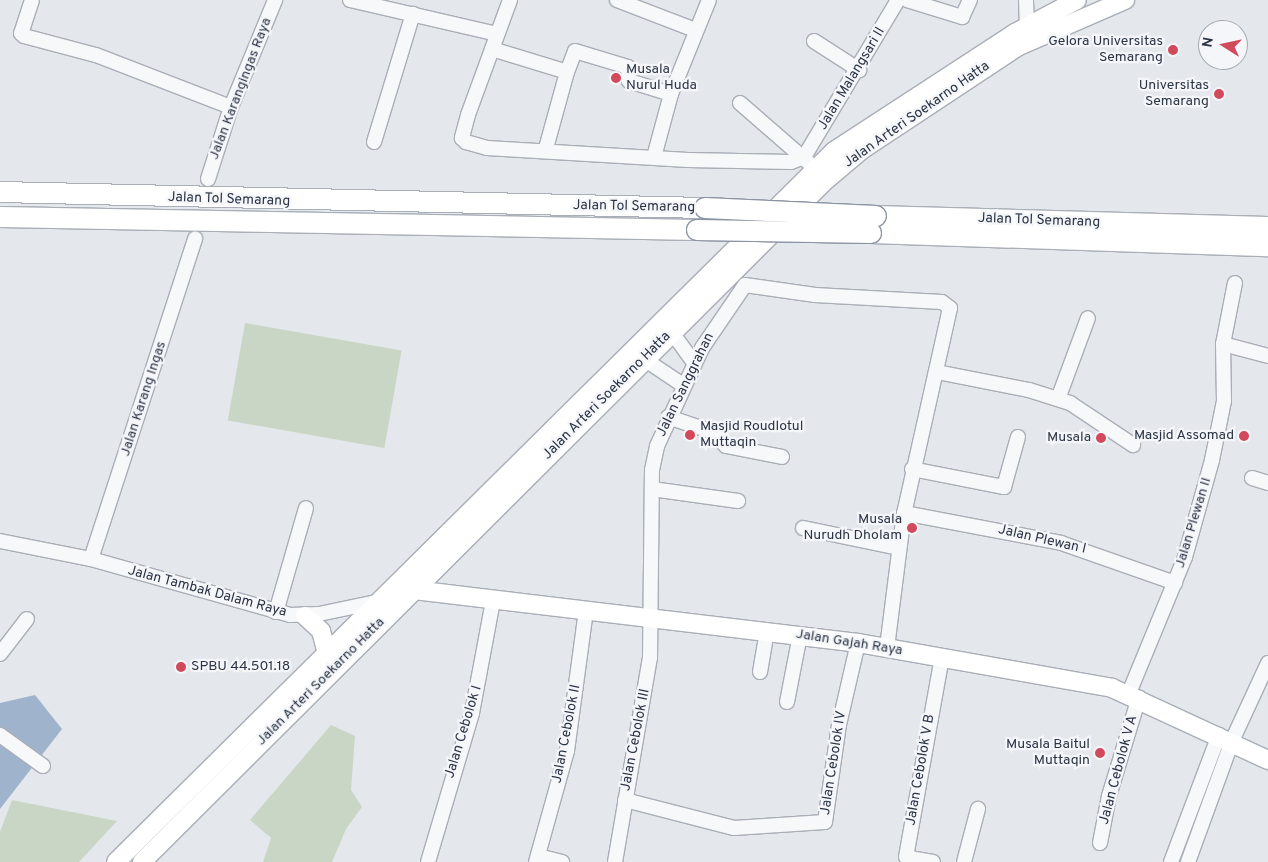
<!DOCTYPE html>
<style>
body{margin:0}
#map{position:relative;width:1268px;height:862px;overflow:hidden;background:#e4e7ec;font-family:Overpass,sans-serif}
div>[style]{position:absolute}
.green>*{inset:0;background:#c9d6c5;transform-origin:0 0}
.water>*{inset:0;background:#9fb4cc}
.roads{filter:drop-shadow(1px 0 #a9aeb7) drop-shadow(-1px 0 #a9aeb7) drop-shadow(0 1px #a9aeb7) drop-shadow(0 -1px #a9aeb7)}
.minor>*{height:14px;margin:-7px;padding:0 7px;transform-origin:7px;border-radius:7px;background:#f7f8fa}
.major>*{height:18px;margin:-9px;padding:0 9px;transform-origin:9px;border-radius:9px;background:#fff}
.highway>*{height:20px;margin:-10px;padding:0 10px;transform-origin:10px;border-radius:10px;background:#fff}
.bridges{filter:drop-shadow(1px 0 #8b94a3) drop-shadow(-1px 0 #8b94a3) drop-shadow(0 1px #8b94a3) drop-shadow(0 -1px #8b94a3)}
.highway-bridge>*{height:20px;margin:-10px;padding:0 10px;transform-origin:10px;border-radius:10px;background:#fff}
.dots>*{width:14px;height:14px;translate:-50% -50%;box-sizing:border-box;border:2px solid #f4f6f9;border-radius:50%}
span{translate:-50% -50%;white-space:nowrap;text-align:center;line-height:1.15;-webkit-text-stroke:4.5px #f4f6f9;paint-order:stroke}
.poi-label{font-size:14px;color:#2b3445}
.right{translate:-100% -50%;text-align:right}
.left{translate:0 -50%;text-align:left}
.street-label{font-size:14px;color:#2b3445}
.north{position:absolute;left:1198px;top:20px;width:50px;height:50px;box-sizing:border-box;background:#f4f6f9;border:1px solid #a4a8b1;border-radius:50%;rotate:280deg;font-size:14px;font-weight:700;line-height:20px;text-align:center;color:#2b3445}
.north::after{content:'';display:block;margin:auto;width:18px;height:22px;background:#d1495b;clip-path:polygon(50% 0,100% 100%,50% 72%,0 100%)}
</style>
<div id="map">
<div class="green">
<div style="left:245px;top:323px;width:159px;height:99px;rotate:10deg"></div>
<div style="clip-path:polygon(331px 725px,355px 736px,351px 790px,362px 807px,346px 829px,332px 862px,263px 862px,271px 838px,250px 820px)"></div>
<div style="clip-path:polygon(12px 800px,117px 821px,79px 862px,0 862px,0 832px)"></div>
</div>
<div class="water">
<div style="clip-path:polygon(35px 695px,62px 729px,0 809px,0 703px)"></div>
</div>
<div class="roads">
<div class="minor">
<div style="left:32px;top:0;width:35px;rotate:108deg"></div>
<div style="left:21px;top:33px;width:4px;rotate:45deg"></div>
<div style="left:24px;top:36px;width:74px;rotate:14.8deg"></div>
<div style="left:96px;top:55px;width:145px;rotate:21.1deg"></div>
<div style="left:350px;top:0;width:151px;rotate:13deg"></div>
<div style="left:510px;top:0;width:122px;rotate:110.1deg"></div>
<div style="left:468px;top:115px;width:24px;rotate:105deg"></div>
<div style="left:462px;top:138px;width:6px;rotate:45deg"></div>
<div style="left:466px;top:142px;width:22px;rotate:16deg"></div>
<div style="left:487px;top:148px;width:201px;rotate:3.4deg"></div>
<div style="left:688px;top:160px;width:103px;rotate:1.1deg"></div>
<div style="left:791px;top:162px;width:14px;rotate:-21deg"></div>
<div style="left:617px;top:0;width:84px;rotate:21deg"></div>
<div style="left:907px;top:0;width:58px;rotate:17.2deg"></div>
<div style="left:962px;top:17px;width:19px;rotate:-65deg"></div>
<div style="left:1026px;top:0;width:26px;rotate:88deg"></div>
<div style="left:814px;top:41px;width:54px;rotate:32.8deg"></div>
<div style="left:492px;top:49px;width:78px;rotate:17deg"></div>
<div style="left:567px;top:72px;width:79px;rotate:105.4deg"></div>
<div style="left:567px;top:72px;width:22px;rotate:-69deg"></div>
<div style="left:575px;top:51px;width:55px;rotate:16.8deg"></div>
<div style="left:628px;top:67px;width:14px;rotate:86deg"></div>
<div style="left:629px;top:81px;width:44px;rotate:17.2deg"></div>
<div style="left:740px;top:103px;width:91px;rotate:41deg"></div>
<div style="left:374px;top:142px;width:134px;rotate:-73.1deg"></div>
<div style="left:654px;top:157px;width:65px;rotate:-74.9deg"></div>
<div style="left:671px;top:94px;width:101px;rotate:-68deg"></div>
<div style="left:804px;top:157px;width:183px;rotate:-59.1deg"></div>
<div style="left:208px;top:179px;width:76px;rotate:-72.3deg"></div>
<div style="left:231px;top:107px;width:116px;rotate:-67.6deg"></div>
<div style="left:671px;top:331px;width:39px;rotate:54deg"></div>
<div style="left:1223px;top:344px;width:47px;rotate:14.9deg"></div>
<div style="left:644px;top:359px;width:47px;rotate:33.7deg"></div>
<div style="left:937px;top:372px;width:94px;rotate:11.1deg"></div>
<div style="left:1029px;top:390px;width:43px;rotate:17.6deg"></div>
<div style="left:1070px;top:403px;width:76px;rotate:33.7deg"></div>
<div style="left:1058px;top:399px;width:86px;rotate:-69.7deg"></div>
<div style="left:668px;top:417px;width:47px;rotate:18.4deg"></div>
<div style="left:713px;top:432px;width:19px;rotate:47deg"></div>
<div style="left:726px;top:446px;width:57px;rotate:11.1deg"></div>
<div style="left:912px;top:469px;width:94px;rotate:11.1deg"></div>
<div style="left:1004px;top:487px;width:52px;rotate:-74.4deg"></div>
<div style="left:1252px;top:478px;width:17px;rotate:17deg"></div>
<div style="left:652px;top:489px;width:87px;rotate:7.9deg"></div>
<div style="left:904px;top:513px;width:160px;rotate:10.8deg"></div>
<div style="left:1061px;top:543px;width:121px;rotate:19.3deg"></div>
<div style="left:803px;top:528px;width:98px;rotate:11.8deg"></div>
<div style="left:0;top:541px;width:93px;rotate:11.2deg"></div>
<div style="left:91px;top:559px;width:207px;rotate:15.7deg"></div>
<div style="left:290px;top:615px;width:29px;rotate:-2deg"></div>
<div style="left:319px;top:614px;width:63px;rotate:-11.8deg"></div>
<div style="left:91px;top:559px;width:337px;rotate:-72deg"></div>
<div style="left:276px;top:612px;width:108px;rotate:-73.9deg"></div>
<div style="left:0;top:654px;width:44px;rotate:-52.4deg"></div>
<div style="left:760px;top:672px;width:42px;rotate:-80.3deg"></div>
<div style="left:1129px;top:693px;width:147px;rotate:-67.6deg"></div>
<div style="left:1185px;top:557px;width:101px;rotate:-74.4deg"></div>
<div style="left:1212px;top:460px;width:60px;rotate:-78.5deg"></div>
<div style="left:1224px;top:401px;width:57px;rotate:-91deg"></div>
<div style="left:1223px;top:344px;width:62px;rotate:-78.9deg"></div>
<div style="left:787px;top:702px;width:68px;rotate:-79deg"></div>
<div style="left:0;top:735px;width:53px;rotate:35.8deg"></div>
<div style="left:625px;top:800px;width:113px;rotate:14.4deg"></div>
<div style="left:734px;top:828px;width:91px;rotate:-3.8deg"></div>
<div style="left:825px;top:822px;width:98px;rotate:-81.8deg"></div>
<div style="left:839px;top:725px;width:84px;rotate:-77deg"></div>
<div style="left:1100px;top:843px;width:48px;rotate:-79.2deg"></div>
<div style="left:1109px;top:796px;width:103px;rotate:-73.1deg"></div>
<div style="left:538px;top:856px;width:25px;rotate:14deg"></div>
<div style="left:428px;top:862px;width:155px;rotate:-73.5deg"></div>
<div style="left:472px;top:713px;width:114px;rotate:-79.4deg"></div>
<div style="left:536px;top:862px;width:115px;rotate:-74.4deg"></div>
<div style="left:567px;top:751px;width:141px;rotate:-82.3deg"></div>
<div style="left:615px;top:862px;width:207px;rotate:-80.3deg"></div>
<div style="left:650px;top:658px;width:188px;rotate:-89.4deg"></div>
<div style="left:652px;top:470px;width:25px;rotate:-78deg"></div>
<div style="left:657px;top:446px;width:108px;rotate:-65.3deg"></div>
<div style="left:702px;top:348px;width:76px;rotate:-55.7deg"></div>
<div style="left:745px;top:285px;width:71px;rotate:8.1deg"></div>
<div style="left:815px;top:295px;width:127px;rotate:3.2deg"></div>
<div style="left:942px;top:302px;width:10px;rotate:37deg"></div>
<div style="left:950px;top:308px;width:210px;rotate:102.6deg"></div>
<div style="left:904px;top:513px;width:136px;rotate:97.2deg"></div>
<div style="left:933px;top:862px;width:27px;rotate:-170deg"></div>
<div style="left:906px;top:857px;width:203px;rotate:-79.8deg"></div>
<div style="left:964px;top:862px;width:55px;rotate:-75.2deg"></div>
<div style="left:1171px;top:862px;width:136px;rotate:-69.3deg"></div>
<div style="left:1188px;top:862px;width:129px;rotate:-70deg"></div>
<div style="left:1232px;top:741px;width:86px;rotate:-65.2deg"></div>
</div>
<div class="major">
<div style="left:414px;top:590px;width:447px;rotate:6.8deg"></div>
<div style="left:858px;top:643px;width:258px;rotate:10deg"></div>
<div style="left:1112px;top:688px;width:172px;rotate:24.8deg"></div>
<div style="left:305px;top:616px;width:22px;rotate:43deg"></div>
<div style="left:321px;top:631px;width:23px;rotate:75deg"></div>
<div style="left:116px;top:862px;width:1010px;rotate:-44.72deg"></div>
<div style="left:834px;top:151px;width:216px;rotate:-33.1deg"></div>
<div style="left:1015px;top:33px;width:70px;rotate:-28deg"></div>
<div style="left:142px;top:862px;width:966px;rotate:-44.92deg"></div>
<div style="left:826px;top:180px;width:48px;rotate:-40deg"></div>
<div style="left:863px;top:149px;width:185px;rotate:-33.5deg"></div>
<div style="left:1017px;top:47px;width:118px;rotate:-23.5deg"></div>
</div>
<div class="highway">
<div style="left:0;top:192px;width:705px;rotate:1.3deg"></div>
<div style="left:876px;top:216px;width:392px;rotate:1.6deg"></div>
<div style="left:0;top:217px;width:697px;rotate:1.07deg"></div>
<div style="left:871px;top:233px;width:397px;rotate:1.9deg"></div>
</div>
</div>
<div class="bridges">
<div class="highway-bridge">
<div style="left:705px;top:208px;width:171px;rotate:2.7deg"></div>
<div style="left:697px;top:230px;width:174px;rotate:1deg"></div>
</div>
</div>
<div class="dots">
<div style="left:1173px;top:50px;background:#d1495b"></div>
<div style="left:616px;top:78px;background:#d1495b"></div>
<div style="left:1219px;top:94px;background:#d1495b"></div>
<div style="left:690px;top:435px;background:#d1495b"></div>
<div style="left:1244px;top:436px;background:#d1495b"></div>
<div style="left:1101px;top:438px;background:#d1495b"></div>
<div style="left:912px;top:528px;background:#d1495b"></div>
<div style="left:181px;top:667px;background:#d1495b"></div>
<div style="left:1100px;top:753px;background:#d1495b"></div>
</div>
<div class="poi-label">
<span class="right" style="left:1163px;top:50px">Gelora Universitas<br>Semarang</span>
<span class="left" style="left:626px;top:78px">Musala<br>Nurul Huda</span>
<span class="right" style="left:1209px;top:94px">Universitas<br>Semarang</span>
<span class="left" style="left:700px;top:435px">Masjid Roudlotul<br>Muttaqin</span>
<span class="right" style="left:1234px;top:436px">Masjid Assomad</span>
<span class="right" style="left:1091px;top:438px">Musala</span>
<span class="right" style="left:902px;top:528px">Musala<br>Nurudh Dholam</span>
<span class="left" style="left:191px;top:667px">SPBU 44.501.18</span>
<span class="right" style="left:1090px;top:753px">Musala Baitul<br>Muttaqin</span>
</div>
<div class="street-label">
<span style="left:852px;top:79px;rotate:-59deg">Jalan Malangsari II</span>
<span style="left:241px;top:89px;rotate:-69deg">Jalan Karangingas Raya</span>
<span style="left:917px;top:115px;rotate:-35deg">Jalan Arteri Soekarno Hatta</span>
<span style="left:229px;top:200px;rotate:2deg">Jalan Tol Semarang</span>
<span style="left:634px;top:207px;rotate:1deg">Jalan Tol Semarang</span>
<span style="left:1039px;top:221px;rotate:2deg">Jalan Tol Semarang</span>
<span style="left:686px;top:385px;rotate:-64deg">Jalan Sanggrahan</span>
<span style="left:607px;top:396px;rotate:-45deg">Jalan Arteri Soekarno Hatta</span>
<span style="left:144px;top:399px;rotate:-72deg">Jalan Karang Ingas</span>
<span style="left:1194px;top:523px;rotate:-73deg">Jalan Plewan II</span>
<span style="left:1042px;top:540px;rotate:13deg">Jalan Plewan I</span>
<span style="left:207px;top:592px;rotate:15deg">Jalan Tambak Dalam Raya</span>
<span style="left:849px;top:643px;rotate:9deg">Jalan Gajah Raya</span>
<span style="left:321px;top:682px;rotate:-45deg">Jalan Arteri Soekarno Hatta</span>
<span style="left:464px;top:732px;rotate:-73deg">Jalan Cebolok I</span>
<span style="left:567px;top:734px;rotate:-79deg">Jalan Cebolok II</span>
<span style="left:636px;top:740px;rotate:-79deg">Jalan Cebolok III</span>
<span style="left:834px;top:763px;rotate:-81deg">Jalan Cebolok IV</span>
<span style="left:921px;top:770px;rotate:-80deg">Jalan Cebolok V B</span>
<span style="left:1119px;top:770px;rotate:-75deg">Jalan Cebolok V A</span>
</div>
<div class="north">N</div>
</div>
